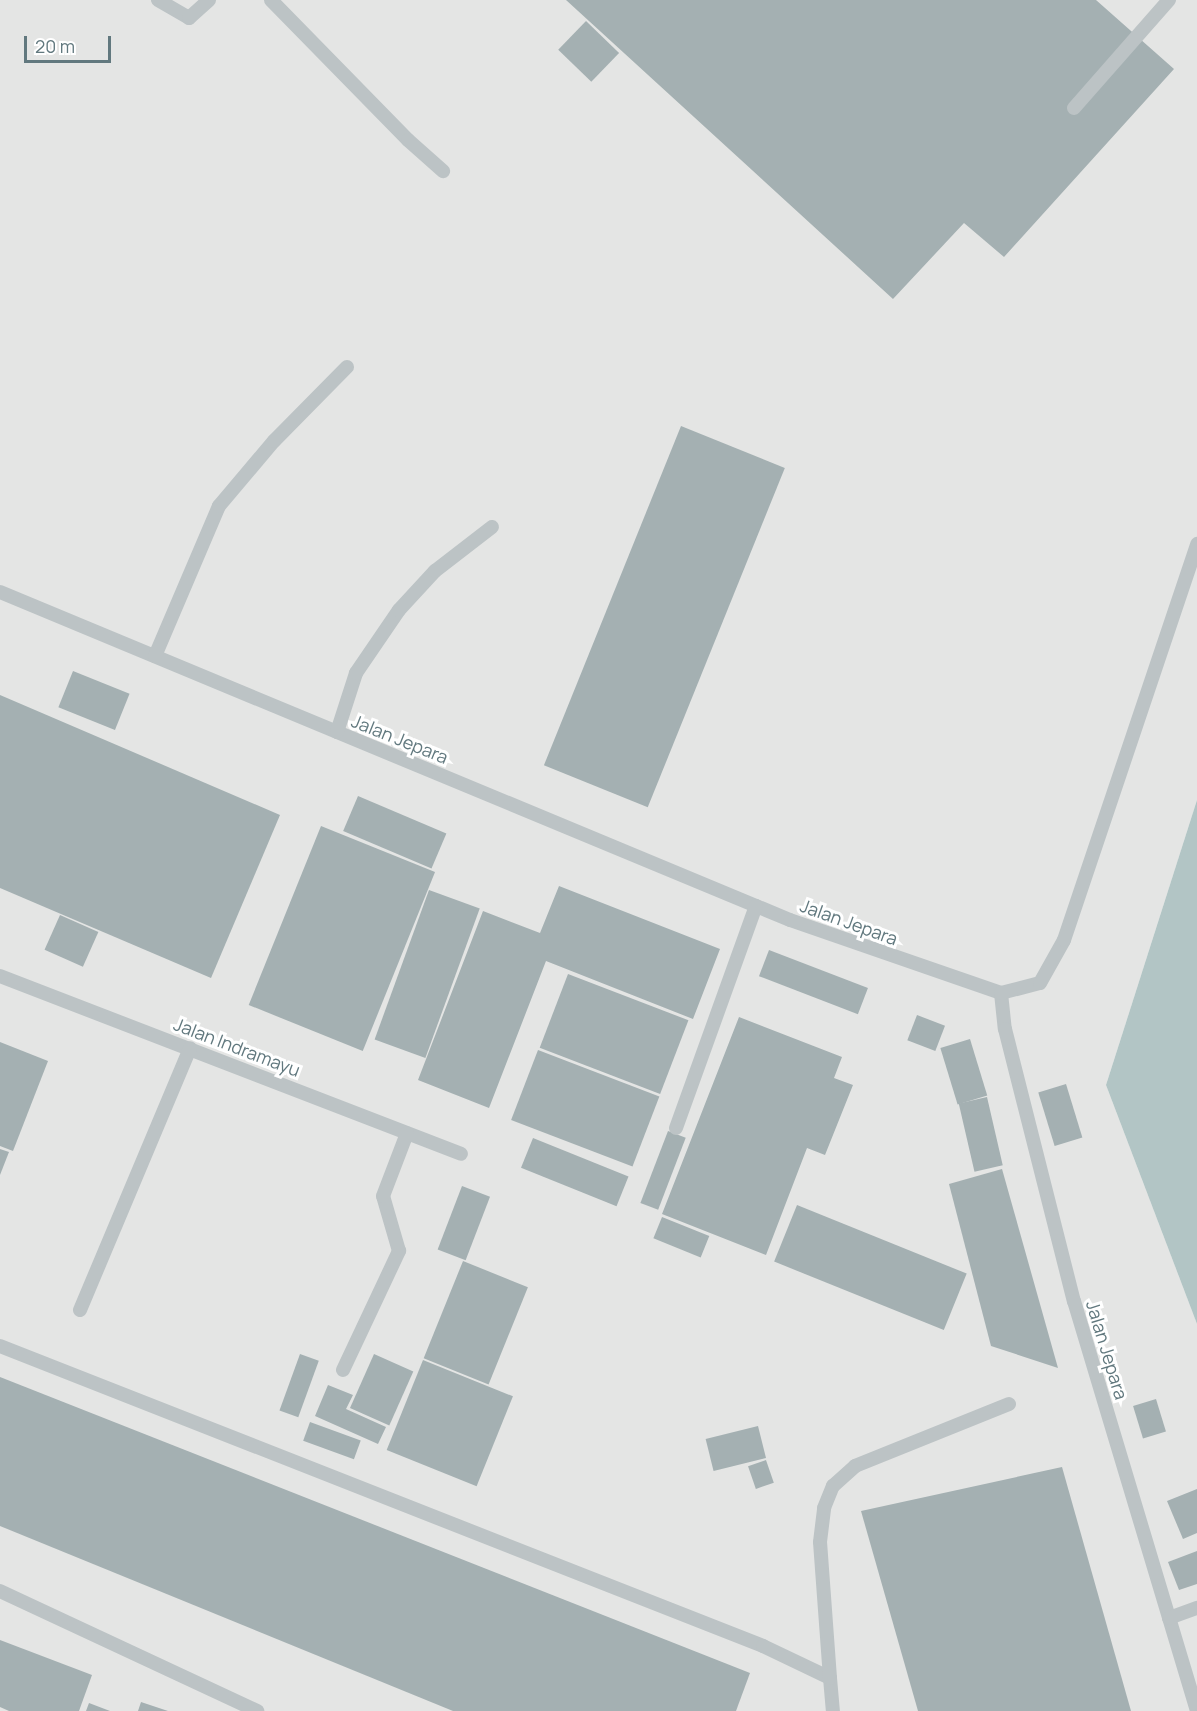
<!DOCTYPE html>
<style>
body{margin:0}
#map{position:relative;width:1197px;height:1711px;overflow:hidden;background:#f6f5f3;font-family:Manrope,sans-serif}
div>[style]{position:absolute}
.built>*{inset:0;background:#e4e5e4}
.water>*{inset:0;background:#b2c5c5}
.building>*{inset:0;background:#a4b0b2;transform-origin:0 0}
.service>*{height:14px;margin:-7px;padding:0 7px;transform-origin:7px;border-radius:7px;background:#bcc3c5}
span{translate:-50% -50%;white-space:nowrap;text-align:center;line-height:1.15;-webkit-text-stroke:6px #fff;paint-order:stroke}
.street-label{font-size:18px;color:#61787e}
.scale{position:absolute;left:24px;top:36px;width:87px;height:27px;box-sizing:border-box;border:3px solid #61787e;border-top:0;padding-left:8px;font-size:18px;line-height:21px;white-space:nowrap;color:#61787e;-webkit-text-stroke:4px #fff;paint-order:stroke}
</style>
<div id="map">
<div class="built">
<div style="clip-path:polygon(0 0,1197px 0,1197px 800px,1106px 1085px,1197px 1324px,1197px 1711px,0 1711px)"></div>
</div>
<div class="water">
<div style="clip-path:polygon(1197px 800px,1197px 1324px,1106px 1085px)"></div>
</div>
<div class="building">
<div style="clip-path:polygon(566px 0,1096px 0,1174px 69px,1004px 257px,964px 223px,893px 299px)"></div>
<div style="left:586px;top:21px;width:46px;height:40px;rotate:44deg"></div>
<div style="left:681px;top:426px;width:112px;height:366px;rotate:22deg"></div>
<div style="left:73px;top:671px;width:61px;height:39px;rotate:22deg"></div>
<div style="clip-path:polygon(0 695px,280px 815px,211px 978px,0 888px)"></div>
<div style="left:358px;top:796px;width:96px;height:38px;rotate:23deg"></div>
<div style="left:321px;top:826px;width:123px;height:193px;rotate:22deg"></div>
<div style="clip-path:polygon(559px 886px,720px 949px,693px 1019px,546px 961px,489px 1108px,418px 1080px,483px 911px,540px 933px)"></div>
<div style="left:429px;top:890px;width:54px;height:159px;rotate:20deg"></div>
<div style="left:60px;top:915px;width:42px;height:38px;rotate:24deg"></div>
<div style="left:769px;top:950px;width:106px;height:28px;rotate:21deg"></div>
<div style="left:568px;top:974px;width:129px;height:79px;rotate:21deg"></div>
<div style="left:917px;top:1015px;width:30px;height:27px;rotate:21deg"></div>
<div style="clip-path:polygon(739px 1017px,842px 1057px,834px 1078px,853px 1085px,825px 1155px,807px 1148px,766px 1255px,662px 1214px)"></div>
<div style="left:970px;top:1039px;width:59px;height:31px;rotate:73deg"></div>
<div style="clip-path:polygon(0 1042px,48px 1061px,13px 1151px,0 1146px)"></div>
<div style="left:538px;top:1050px;width:130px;height:75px;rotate:21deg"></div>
<div style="left:1066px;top:1084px;width:56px;height:29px;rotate:73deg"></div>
<div style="left:987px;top:1097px;width:70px;height:29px;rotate:77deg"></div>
<div style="left:668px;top:1131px;width:19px;height:77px;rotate:21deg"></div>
<div style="left:533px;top:1138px;width:103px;height:32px;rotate:22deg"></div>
<div style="clip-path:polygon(0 1149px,9px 1152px,0 1175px)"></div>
<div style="clip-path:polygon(1002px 1169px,1058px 1368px,991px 1346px,949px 1184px)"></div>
<div style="left:462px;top:1186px;width:30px;height:68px;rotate:21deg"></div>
<div style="left:797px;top:1205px;width:183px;height:61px;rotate:22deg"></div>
<div style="left:662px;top:1217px;width:51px;height:23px;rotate:22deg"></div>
<div style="left:463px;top:1261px;width:70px;height:105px;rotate:22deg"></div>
<div style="left:300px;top:1354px;width:20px;height:60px;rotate:20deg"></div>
<div style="left:374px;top:1354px;width:43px;height:59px;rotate:24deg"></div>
<div style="left:423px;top:1360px;width:97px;height:97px;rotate:22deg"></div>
<div style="clip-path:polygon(0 1377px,750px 1673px,736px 1711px,453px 1711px,0 1526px)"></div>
<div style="clip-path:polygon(328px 1385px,353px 1395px,346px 1409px,386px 1427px,378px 1444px,315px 1416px)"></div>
<div style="left:1156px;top:1399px;width:34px;height:24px;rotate:73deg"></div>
<div style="left:310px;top:1422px;width:54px;height:20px;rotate:20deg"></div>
<div style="left:758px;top:1426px;width:33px;height:54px;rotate:76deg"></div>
<div style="left:766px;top:1460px;width:24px;height:19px;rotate:71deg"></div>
<div style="clip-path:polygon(1062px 1467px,1131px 1711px,918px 1711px,861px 1511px)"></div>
<div style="clip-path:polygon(1197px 1489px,1197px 1533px,1183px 1539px,1167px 1501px)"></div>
<div style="clip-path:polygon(1197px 1551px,1197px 1584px,1179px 1590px,1168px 1562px)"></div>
<div style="clip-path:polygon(0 1640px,92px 1675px,79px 1711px,9px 1711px,0 1707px)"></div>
<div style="clip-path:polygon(141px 1702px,168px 1711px,138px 1711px)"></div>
<div style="clip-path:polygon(89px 1703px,110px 1711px,86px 1711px)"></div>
</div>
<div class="service">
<div style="left:158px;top:0;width:36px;rotate:30deg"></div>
<div style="left:189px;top:18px;width:27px;rotate:-42deg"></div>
<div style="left:271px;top:0;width:196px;rotate:45.6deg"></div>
<div style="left:408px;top:140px;width:47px;rotate:41.5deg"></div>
<div style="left:1074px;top:108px;width:144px;rotate:-48.7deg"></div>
<div style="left:0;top:592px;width:855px;rotate:22.55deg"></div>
<div style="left:790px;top:920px;width:223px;rotate:19.1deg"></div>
<div style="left:1001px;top:993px;width:36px;rotate:84deg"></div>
<div style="left:1005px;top:1029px;width:281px;rotate:75.8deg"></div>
<div style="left:1074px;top:1301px;width:428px;rotate:73.3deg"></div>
<div style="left:155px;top:656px;width:163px;rotate:-66.9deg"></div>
<div style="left:219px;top:506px;width:85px;rotate:-49.8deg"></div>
<div style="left:274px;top:441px;width:104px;rotate:-45.4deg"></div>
<div style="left:337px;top:732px;width:62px;rotate:-72.1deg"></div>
<div style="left:356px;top:673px;width:76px;rotate:-55.7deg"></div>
<div style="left:399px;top:610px;width:53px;rotate:-47.3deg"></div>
<div style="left:435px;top:571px;width:72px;rotate:-37.7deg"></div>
<div style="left:0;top:976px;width:494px;rotate:21.1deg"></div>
<div style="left:1001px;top:993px;width:40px;rotate:-14.4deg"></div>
<div style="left:1040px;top:983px;width:49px;rotate:-60.8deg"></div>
<div style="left:1064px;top:940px;width:418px;rotate:-71.4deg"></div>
<div style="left:676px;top:1128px;width:236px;rotate:-70.2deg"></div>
<div style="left:80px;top:1310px;width:284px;rotate:-67.2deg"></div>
<div style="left:0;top:1346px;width:820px;rotate:21.46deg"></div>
<div style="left:763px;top:1646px;width:74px;rotate:25.5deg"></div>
<div style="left:830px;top:1678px;width:33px;rotate:85deg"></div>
<div style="left:343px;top:1370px;width:132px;rotate:-64.8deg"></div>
<div style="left:399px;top:1251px;width:57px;rotate:-106.2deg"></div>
<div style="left:383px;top:1196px;width:67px;rotate:-69.1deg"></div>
<div style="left:0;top:1591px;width:284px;rotate:25deg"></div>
<div style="left:1169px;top:1618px;width:30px;rotate:-20deg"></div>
<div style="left:830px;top:1678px;width:136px;rotate:-94.2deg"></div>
<div style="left:820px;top:1542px;width:34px;rotate:-83deg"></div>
<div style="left:824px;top:1508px;width:24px;rotate:-68deg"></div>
<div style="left:833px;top:1486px;width:30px;rotate:-42deg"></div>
<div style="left:855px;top:1466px;width:166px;rotate:-21.9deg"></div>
</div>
<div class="street-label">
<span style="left:400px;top:739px;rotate:22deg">Jalan Jepara</span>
<span style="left:849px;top:922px;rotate:20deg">Jalan Jepara</span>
<span style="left:237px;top:1047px;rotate:21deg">Jalan Indramayu</span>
<span style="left:1107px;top:1350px;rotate:73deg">Jalan Jepara</span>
</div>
<div class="scale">20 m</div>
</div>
